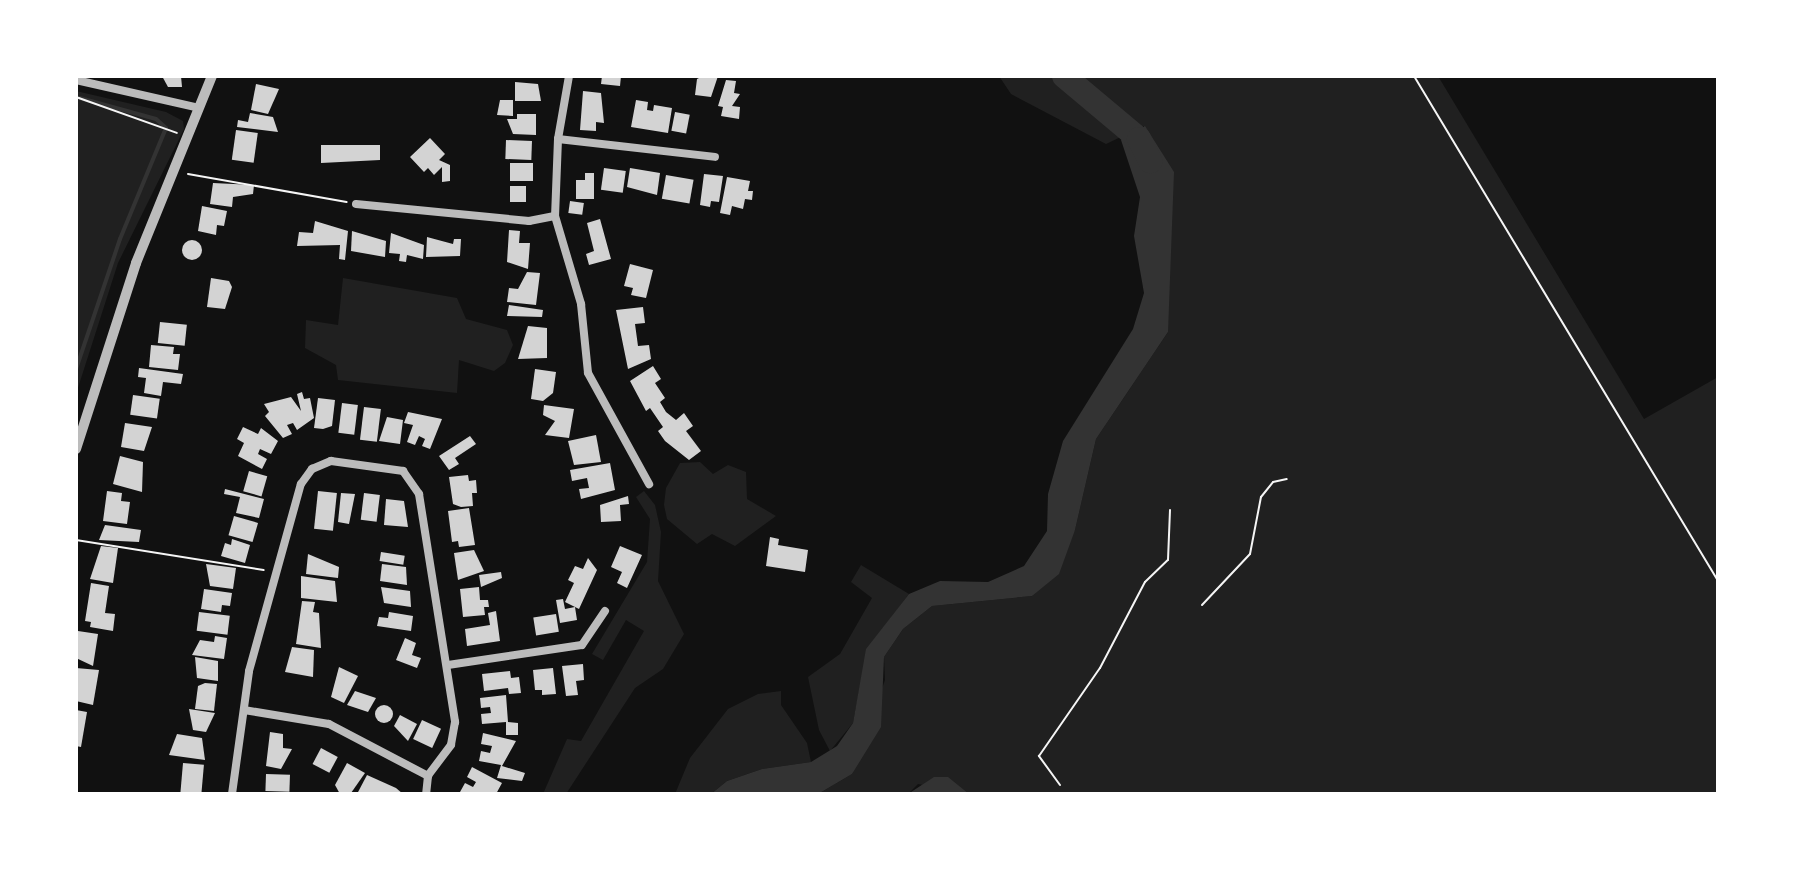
<!DOCTYPE html>
<style>
body{margin:0}
#map{position:relative;width:1794px;height:870px;overflow:hidden;background:#111;font-family:Helvetica,sans-serif}
div>[style]{position:absolute}
.green>*{inset:0;background:#202020}
.water>*{inset:0;background:#333}
.stream>*{height:4px;margin:-2px;padding:0 2px;transform-origin:2px;border-radius:2px;background:#333}
.river>*{height:24px;margin:-12px;padding:0 12px;transform-origin:12px;border-radius:12px;background:#333}
.building>*{inset:0;background:#d3d3d3;transform-origin:0 0}
.round{border-radius:50%}
.path>*{height:2px;margin:-1px;padding:0 1px;transform-origin:1px;border-radius:1px;background:#f5f5f5}
.minor>*{height:8px;margin:-4px;padding:0 4px;transform-origin:4px;border-radius:4px;background:#bcbcbc}
.tertiary>*{height:10px;margin:-5px;padding:0 5px;transform-origin:5px;border-radius:5px;background:#bcbcbc}
span{translate:-50% -50%;white-space:nowrap;text-align:center;line-height:1.15;-webkit-text-stroke:7px #fff;paint-order:stroke}
.frame{position:absolute;inset:0;border:78px solid #fff;pointer-events:none}
</style>
<div id="map">
<div class="green">
<div style="clip-path:polygon(999px 76px,1438px 76px,1644px 419px,1718px 377px,1718px 794px,969px 794px,918px 784px,908px 794px,818px 794px,852px 774px,885px 680px,884px 657px,903px 629px,932px 606px,1032px 596px,1075px 530px,1096px 439px,1168px 332px,1167px 267px,1144px 126px,1106px 144px,1011px 94px)"></div>
<div style="clip-path:polygon(76px 91px,166px 112px,183px 121px,184px 129px,118px 263px,76px 394px)"></div>
<div style="clip-path:polygon(343px 278px,457px 298px,466px 319px,507px 330px,513px 345px,505px 363px,494px 371px,459px 360px,457px 393px,338px 380px,336px 365px,305px 348px,306px 320px,338px 325px)"></div>
<div style="clip-path:polygon(700px 462px,713px 474px,728px 465px,746px 472px,747px 499px,776px 516px,735px 546px,712px 534px,697px 544px,667px 519px,664px 505px,666px 488px,680px 463px)"></div>
<div style="clip-path:polygon(644px 491px,655px 505px,661px 532px,658px 581px,684px 634px,663px 669px,635px 688px,566px 794px,543px 794px,567px 739px,581px 741px,644px 631px,626px 620px,603px 660px,592px 654px,647px 562px,650px 519px,636px 497px)"></div>
<div style="clip-path:polygon(861px 565px,909px 594px,867px 649px,853px 723px,830px 751px,819px 730px,808px 677px,840px 654px,872px 598px,851px 582px)"></div>
<div style="clip-path:polygon(781px 691px,781px 705px,807px 743px,811px 762px,762px 769px,727px 781px,711px 794px,675px 794px,690px 758px,728px 709px,758px 694px)"></div>
</div>
<div class="water">
<div style="clip-path:polygon(1145px 126px,1174px 172px,1168px 332px,1096px 439px,1075px 530px,1059px 574px,1032px 596px,932px 606px,903px 629px,884px 657px,881px 727px,852px 774px,818px 794px,711px 794px,727px 781px,762px 769px,811px 762px,837px 746px,853px 723px,866px 649px,909px 594px,940px 581px,988px 582px,1024px 566px,1047px 531px,1048px 494px,1063px 441px,1133px 329px,1144px 293px,1134px 236px,1140px 197px,1121px 140px)"></div>
<div style="clip-path:polygon(934px 777px,948px 777px,969px 794px,908px 794px)"></div>
</div>
<div class="stream">
<div style="left:76px;top:369px;width:137px;rotate:-71.3deg"></div>
<div style="left:120px;top:239px;width:120px;rotate:-67.5deg"></div>
<div style="left:166px;top:128px;width:13px;rotate:-138deg"></div>
<div style="left:156px;top:119px;width:79px;rotate:-164.6deg"></div>
</div>
<div class="river">
<div style="left:1064px;top:76px;width:98px;rotate:40deg"></div>
<div style="left:1139px;top:139px;width:25px;rotate:63deg"></div>
</div>
<div class="building">
<div style="clip-path:polygon(162px 76px,181px 76px,182px 87px,168px 87px)"></div>
<div style="clip-path:polygon(602px 76px,621px 76px,620px 86px,601px 84px)"></div>
<div style="clip-path:polygon(703px 76px,718px 76px,711px 97px,695px 95px,697px 79px)"></div>
<div style="clip-path:polygon(726px 80px,736px 81px,734px 93px,740px 94px,732px 106px,740px 107px,739px 119px,721px 116px,723px 107px,718px 106px)"></div>
<div style="clip-path:polygon(515px 82px,538px 84px,541px 101px,515px 101px)"></div>
<div style="clip-path:polygon(256px 84px,279px 89px,268px 114px,251px 110px)"></div>
<div style="clip-path:polygon(583px 91px,601px 93px,604px 123px,596px 122px,596px 131px,580px 130px)"></div>
<div style="clip-path:polygon(500px 100px,513px 100px,513px 116px,497px 115px)"></div>
<div style="clip-path:polygon(636px 100px,648px 102px,647px 110px,653px 111px,654px 105px,672px 108px,668px 133px,631px 127px)"></div>
<div style="left:675px;top:112px;width:15px;height:19px;rotate:11deg"></div>
<div style="clip-path:polygon(250px 113px,273px 117px,278px 132px,237px 127px,238px 120px,248px 122px)"></div>
<div style="clip-path:polygon(517px 114px,536px 114px,536px 135px,513px 134px,507px 119px,517px 119px)"></div>
<div style="left:236px;top:130px;width:22px;height:30px;rotate:8deg"></div>
<div style="clip-path:polygon(430px 138px,445px 154px,439px 160px,450px 165px,450px 181px,442px 182px,442px 167px,434px 175px,428px 168px,424px 172px,410px 157px)"></div>
<div style="left:506px;top:140px;width:26px;height:19px;rotate:2deg"></div>
<div style="clip-path:polygon(321px 145px,380px 145px,380px 160px,321px 163px)"></div>
<div style="left:510px;top:163px;width:23px;height:18px"></div>
<div style="left:604px;top:168px;width:22px;height:22px;rotate:8deg"></div>
<div style="clip-path:polygon(630px 168px,660px 173px,657px 195px,627px 187px)"></div>
<div style="clip-path:polygon(585px 173px,594px 173px,594px 199px,576px 199px,576px 180px,585px 180px)"></div>
<div style="clip-path:polygon(704px 174px,723px 176px,719px 202px,711px 201px,710px 207px,700px 205px)"></div>
<div style="left:666px;top:175px;width:28px;height:24px;rotate:10deg"></div>
<div style="clip-path:polygon(727px 177px,750px 181px,748px 191px,753px 191px,752px 200px,745px 199px,743px 209px,732px 206px,730px 215px,720px 213px)"></div>
<div style="clip-path:polygon(213px 183px,254px 185px,253px 194px,233px 197px,232px 207px,210px 204px)"></div>
<div style="left:510px;top:186px;width:16px;height:16px"></div>
<div style="left:570px;top:201px;width:14px;height:12px;rotate:8deg"></div>
<div style="clip-path:polygon(202px 206px,227px 211px,224px 226px,217px 225px,216px 235px,198px 231px)"></div>
<div style="clip-path:polygon(600px 219px,611px 259px,589px 265px,586px 254px,594px 251px,587px 223px)"></div>
<div style="clip-path:polygon(315px 221px,348px 231px,345px 260px,339px 259px,340px 245px,297px 246px,299px 232px,313px 233px)"></div>
<div style="clip-path:polygon(509px 230px,520px 231px,519px 243px,530px 243px,528px 269px,507px 262px)"></div>
<div style="clip-path:polygon(352px 231px,386px 241px,385px 257px,351px 251px)"></div>
<div style="clip-path:polygon(391px 233px,424px 245px,423px 259px,407px 255px,406px 262px,399px 261px,400px 254px,389px 253px)"></div>
<div style="clip-path:polygon(427px 237px,453px 244px,454px 239px,461px 239px,460px 256px,426px 257px)"></div>
<div class="round" style="left:182px;top:240px;width:20px;height:20px"></div>
<div style="clip-path:polygon(630px 264px,653px 270px,646px 298px,631px 295px,633px 288px,624px 286px)"></div>
<div style="clip-path:polygon(527px 272px,540px 273px,536px 305px,507px 302px,509px 288px,518px 289px)"></div>
<div style="clip-path:polygon(211px 278px,229px 281px,232px 287px,225px 309px,207px 307px)"></div>
<div style="clip-path:polygon(509px 305px,543px 310px,542px 317px,507px 316px)"></div>
<div style="clip-path:polygon(643px 307px,645px 323px,635px 324px,638px 346px,649px 345px,651px 359px,628px 369px,616px 310px)"></div>
<div style="left:160px;top:322px;width:27px;height:21px;rotate:6deg"></div>
<div style="clip-path:polygon(528px 326px,547px 328px,547px 358px,518px 359px)"></div>
<div style="clip-path:polygon(151px 345px,174px 347px,173px 354px,180px 354px,178px 370px,149px 367px)"></div>
<div style="clip-path:polygon(653px 366px,661px 379px,655px 383px,665px 398px,660px 402px,666px 412px,676px 420px,684px 413px,693px 426px,686px 431px,701px 451px,689px 460px,665px 441px,658px 431px,663px 427px,650px 408px,646px 411px,630px 381px)"></div>
<div style="clip-path:polygon(139px 368px,183px 374px,181px 384px,163px 382px,161px 396px,144px 393px,146px 378px,138px 377px)"></div>
<div style="clip-path:polygon(535px 369px,556px 372px,553px 393px,543px 401px,531px 399px)"></div>
<div style="clip-path:polygon(302px 392px,304px 399px,310px 398px,314px 418px,297px 430px,293px 423px,287px 425px,292px 434px,283px 438px,265px 416px,269px 412px,264px 404px,291px 397px,301px 411px,297px 394px)"></div>
<div style="left:133px;top:395px;width:27px;height:20px;rotate:8deg"></div>
<div style="clip-path:polygon(318px 398px,335px 400px,332px 426px,323px 429px,314px 428px)"></div>
<div style="left:342px;top:403px;width:16px;height:30px;rotate:7deg"></div>
<div style="clip-path:polygon(544px 405px,574px 409px,569px 438px,545px 435px,555px 421px,543px 415px)"></div>
<div style="left:364px;top:407px;width:17px;height:33px;rotate:7deg"></div>
<div style="clip-path:polygon(408px 412px,442px 419px,430px 449px,422px 446px,425px 439px,419px 436px,415px 445px,407px 442px,413px 425px,404px 423px)"></div>
<div style="clip-path:polygon(387px 417px,403px 420px,400px 444px,379px 441px)"></div>
<div style="clip-path:polygon(125px 423px,152px 427px,144px 451px,121px 447px)"></div>
<div style="clip-path:polygon(243px 427px,258px 434px,261px 428px,278px 441px,271px 454px,260px 449px,258px 454px,267px 459px,262px 469px,238px 456px,244px 443px,237px 439px)"></div>
<div style="clip-path:polygon(596px 435px,601px 462px,574px 465px,568px 441px)"></div>
<div style="clip-path:polygon(470px 436px,476px 444px,455px 458px,459px 464px,449px 470px,439px 456px)"></div>
<div style="clip-path:polygon(120px 456px,143px 462px,142px 492px,113px 484px)"></div>
<div style="clip-path:polygon(610px 463px,615px 490px,581px 499px,579px 489px,589px 488px,587px 478px,572px 481px,570px 470px)"></div>
<div style="left:249px;top:471px;width:19px;height:21px;rotate:16deg"></div>
<div style="clip-path:polygon(468px 475px,469px 481px,476px 480px,477px 493px,472px 493px,473px 506px,461px 507px,453px 504px,449px 477px)"></div>
<div style="clip-path:polygon(225px 489px,264px 499px,259px 518px,236px 513px,240px 497px,224px 494px)"></div>
<div style="clip-path:polygon(107px 491px,122px 493px,121px 501px,130px 502px,127px 524px,103px 521px)"></div>
<div style="left:318px;top:491px;width:19px;height:38px;rotate:6deg"></div>
<div style="clip-path:polygon(341px 493px,355px 494px,349px 524px,338px 522px)"></div>
<div style="left:364px;top:493px;width:16px;height:27px;rotate:7deg"></div>
<div style="clip-path:polygon(628px 496px,629px 504px,620px 505px,621px 521px,601px 522px,600px 505px)"></div>
<div style="clip-path:polygon(386px 499px,404px 501px,408px 527px,384px 525px)"></div>
<div style="clip-path:polygon(469px 508px,475px 545px,459px 547px,458px 541px,452px 542px,448px 511px)"></div>
<div style="left:234px;top:516px;width:25px;height:20px;rotate:16deg"></div>
<div style="clip-path:polygon(105px 525px,141px 530px,139px 542px,99px 540px)"></div>
<div style="clip-path:polygon(770px 537px,779px 539px,778px 545px,808px 550px,805px 572px,766px 566px)"></div>
<div style="clip-path:polygon(232px 539px,250px 545px,245px 563px,221px 556px,225px 543px,231px 545px)"></div>
<div style="clip-path:polygon(101px 546px,118px 548px,113px 583px,90px 579px)"></div>
<div style="clip-path:polygon(620px 546px,642px 555px,627px 588px,617px 583px,622px 572px,611px 567px)"></div>
<div style="clip-path:polygon(474px 550px,484px 571px,458px 580px,454px 553px)"></div>
<div style="left:381px;top:552px;width:24px;height:9px;rotate:9deg"></div>
<div style="clip-path:polygon(308px 554px,339px 567px,338px 578px,306px 574px)"></div>
<div style="clip-path:polygon(588px 558px,597px 570px,579px 609px,565px 602px,574px 583px,568px 580px,575px 566px,583px 569px)"></div>
<div style="clip-path:polygon(206px 564px,236px 568px,233px 589px,210px 586px)"></div>
<div style="clip-path:polygon(382px 564px,406px 567px,407px 585px,380px 581px)"></div>
<div style="clip-path:polygon(501px 572px,502px 578px,481px 587px,479px 575px)"></div>
<div style="clip-path:polygon(301px 576px,335px 581px,337px 602px,301px 598px)"></div>
<div style="clip-path:polygon(91px 583px,109px 586px,105px 613px,115px 614px,113px 631px,90px 627px,91px 622px,85px 621px)"></div>
<div style="clip-path:polygon(381px 587px,410px 591px,411px 607px,384px 603px)"></div>
<div style="clip-path:polygon(479px 587px,480px 600px,488px 600px,489px 607px,484px 607px,485px 615px,463px 617px,460px 589px)"></div>
<div style="clip-path:polygon(204px 589px,232px 593px,230px 606px,222px 605px,221px 612px,201px 609px)"></div>
<div style="clip-path:polygon(563px 599px,565px 609px,575px 607px,577px 620px,560px 623px,556px 600px)"></div>
<div style="clip-path:polygon(302px 601px,315px 602px,313px 612px,319px 613px,321px 648px,296px 644px)"></div>
<div style="clip-path:polygon(496px 611px,500px 641px,467px 646px,465px 629px,490px 625px,488px 613px)"></div>
<div style="left:199px;top:612px;width:31px;height:19px;rotate:7deg"></div>
<div style="clip-path:polygon(389px 612px,413px 616px,411px 631px,377px 626px,379px 617px,388px 618px)"></div>
<div style="left:556px;top:614px;width:18px;height:23px;rotate:81deg"></div>
<div style="clip-path:polygon(78px 631px,98px 634px,93px 666px,76px 658px)"></div>
<div style="clip-path:polygon(215px 636px,227px 638px,224px 659px,192px 655px,200px 640px,214px 642px)"></div>
<div style="clip-path:polygon(405px 638px,416px 643px,412px 655px,421px 658px,417px 668px,396px 660px)"></div>
<div style="clip-path:polygon(292px 647px,314px 650px,313px 677px,285px 672px)"></div>
<div style="clip-path:polygon(195px 657px,218px 661px,218px 681px,197px 678px)"></div>
<div style="clip-path:polygon(583px 664px,584px 680px,576px 681px,578px 695px,566px 696px,562px 666px)"></div>
<div style="clip-path:polygon(339px 667px,358px 676px,344px 703px,331px 697px)"></div>
<div style="clip-path:polygon(76px 668px,99px 670px,93px 705px,76px 701px)"></div>
<div style="clip-path:polygon(553px 668px,556px 694px,542px 695px,542px 690px,535px 690px,533px 670px)"></div>
<div style="clip-path:polygon(510px 671px,511px 678px,519px 677px,521px 693px,509px 694px,508px 688px,484px 691px,482px 674px)"></div>
<div style="clip-path:polygon(205px 683px,217px 684px,214px 711px,195px 709px,198px 686px)"></div>
<div style="clip-path:polygon(355px 691px,376px 698px,368px 712px,347px 705px)"></div>
<div style="clip-path:polygon(506px 695px,508px 722px,518px 723px,518px 735px,506px 735px,506px 722px,482px 724px,481px 714px,491px 713px,490px 707px,481px 708px,480px 698px)"></div>
<div class="round" style="left:375px;top:705px;width:18px;height:18px"></div>
<div style="clip-path:polygon(189px 709px,215px 713px,206px 732px,193px 730px)"></div>
<div style="clip-path:polygon(76px 710px,87px 712px,81px 747px,76px 746px)"></div>
<div style="clip-path:polygon(400px 715px,417px 724px,408px 741px,394px 726px)"></div>
<div style="left:422px;top:720px;width:21px;height:21px;rotate:25deg"></div>
<div style="clip-path:polygon(270px 732px,283px 734px,283px 748px,292px 749px,281px 769px,266px 766px)"></div>
<div style="clip-path:polygon(483px 733px,516px 741px,502px 766px,525px 773px,522px 781px,497px 778px,501px 765px,479px 761px,481px 751px,490px 753px,492px 746px,481px 744px)"></div>
<div style="clip-path:polygon(177px 734px,202px 738px,205px 760px,169px 755px)"></div>
<div style="left:321px;top:748px;width:19px;height:18px;rotate:28deg"></div>
<div style="left:183px;top:763px;width:21px;height:31px;rotate:5deg"></div>
<div style="clip-path:polygon(347px 763px,365px 773px,351px 793px,340px 794px,335px 785px)"></div>
<div style="clip-path:polygon(472px 767px,502px 783px,496px 794px,460px 792px,465px 783px,473px 787px,476px 782px,467px 777px)"></div>
<div style="left:266px;top:774px;width:24px;height:17px;rotate:2deg"></div>
<div style="clip-path:polygon(367px 775px,396px 788px,403px 794px,357px 794px)"></div>
</div>
<div class="path">
<div style="left:1414px;top:76px;width:589px;rotate:58.95deg"></div>
<div style="left:76px;top:97px;width:107px;rotate:19.6deg"></div>
<div style="left:188px;top:174px;width:161px;rotate:10deg"></div>
<div style="left:76px;top:540px;width:190px;rotate:9.1deg"></div>
<div style="left:1202px;top:605px;width:70px;rotate:-46.7deg"></div>
<div style="left:1250px;top:554px;width:58px;rotate:-79.1deg"></div>
<div style="left:1261px;top:497px;width:19px;rotate:-51deg"></div>
<div style="left:1273px;top:482px;width:14px;rotate:-12deg"></div>
<div style="left:1060px;top:785px;width:36px;rotate:-126deg"></div>
<div style="left:1039px;top:756px;width:107px;rotate:-55.3deg"></div>
<div style="left:1100px;top:668px;width:97px;rotate:-62.4deg"></div>
<div style="left:1145px;top:582px;width:32px;rotate:-44deg"></div>
<div style="left:1168px;top:560px;width:50px;rotate:-87.7deg"></div>
</div>
<div class="minor">
<div style="left:569px;top:76px;width:64px;rotate:99.9deg"></div>
<div style="left:558px;top:139px;width:77px;rotate:92.2deg"></div>
<div style="left:555px;top:216px;width:92px;rotate:73.5deg"></div>
<div style="left:581px;top:304px;width:69px;rotate:84.2deg"></div>
<div style="left:588px;top:373px;width:127px;rotate:61.2deg"></div>
<div style="left:76px;top:80px;width:126px;rotate:12.8deg"></div>
<div style="left:558px;top:139px;width:158px;rotate:6.5deg"></div>
<div style="left:356px;top:204px;width:174px;rotate:5.6deg"></div>
<div style="left:529px;top:221px;width:26px;rotate:-11deg"></div>
<div style="left:448px;top:665px;width:135px;rotate:-8.5deg"></div>
<div style="left:582px;top:645px;width:41px;rotate:-55.9deg"></div>
<div style="left:244px;top:710px;width:86px;rotate:9.4deg"></div>
<div style="left:329px;top:724px;width:112px;rotate:27.7deg"></div>
<div style="left:232px;top:794px;width:124px;rotate:-82.1deg"></div>
<div style="left:249px;top:671px;width:194px;rotate:-74.5deg"></div>
<div style="left:301px;top:484px;width:19px;rotate:-54deg"></div>
<div style="left:312px;top:469px;width:21px;rotate:-23deg"></div>
<div style="left:331px;top:461px;width:73px;rotate:7.9deg"></div>
<div style="left:403px;top:471px;width:28px;rotate:55deg"></div>
<div style="left:419px;top:494px;width:231px;rotate:81deg"></div>
<div style="left:455px;top:722px;width:23px;rotate:100deg"></div>
<div style="left:451px;top:745px;width:39px;rotate:127deg"></div>
<div style="left:428px;top:776px;width:18px;rotate:96deg"></div>
</div>
<div class="tertiary">
<div style="left:76px;top:449px;width:195px;rotate:-72.1deg"></div>
<div style="left:136px;top:263px;width:202px;rotate:-67.9deg"></div>
</div>
<div class="frame"></div>
</div>
